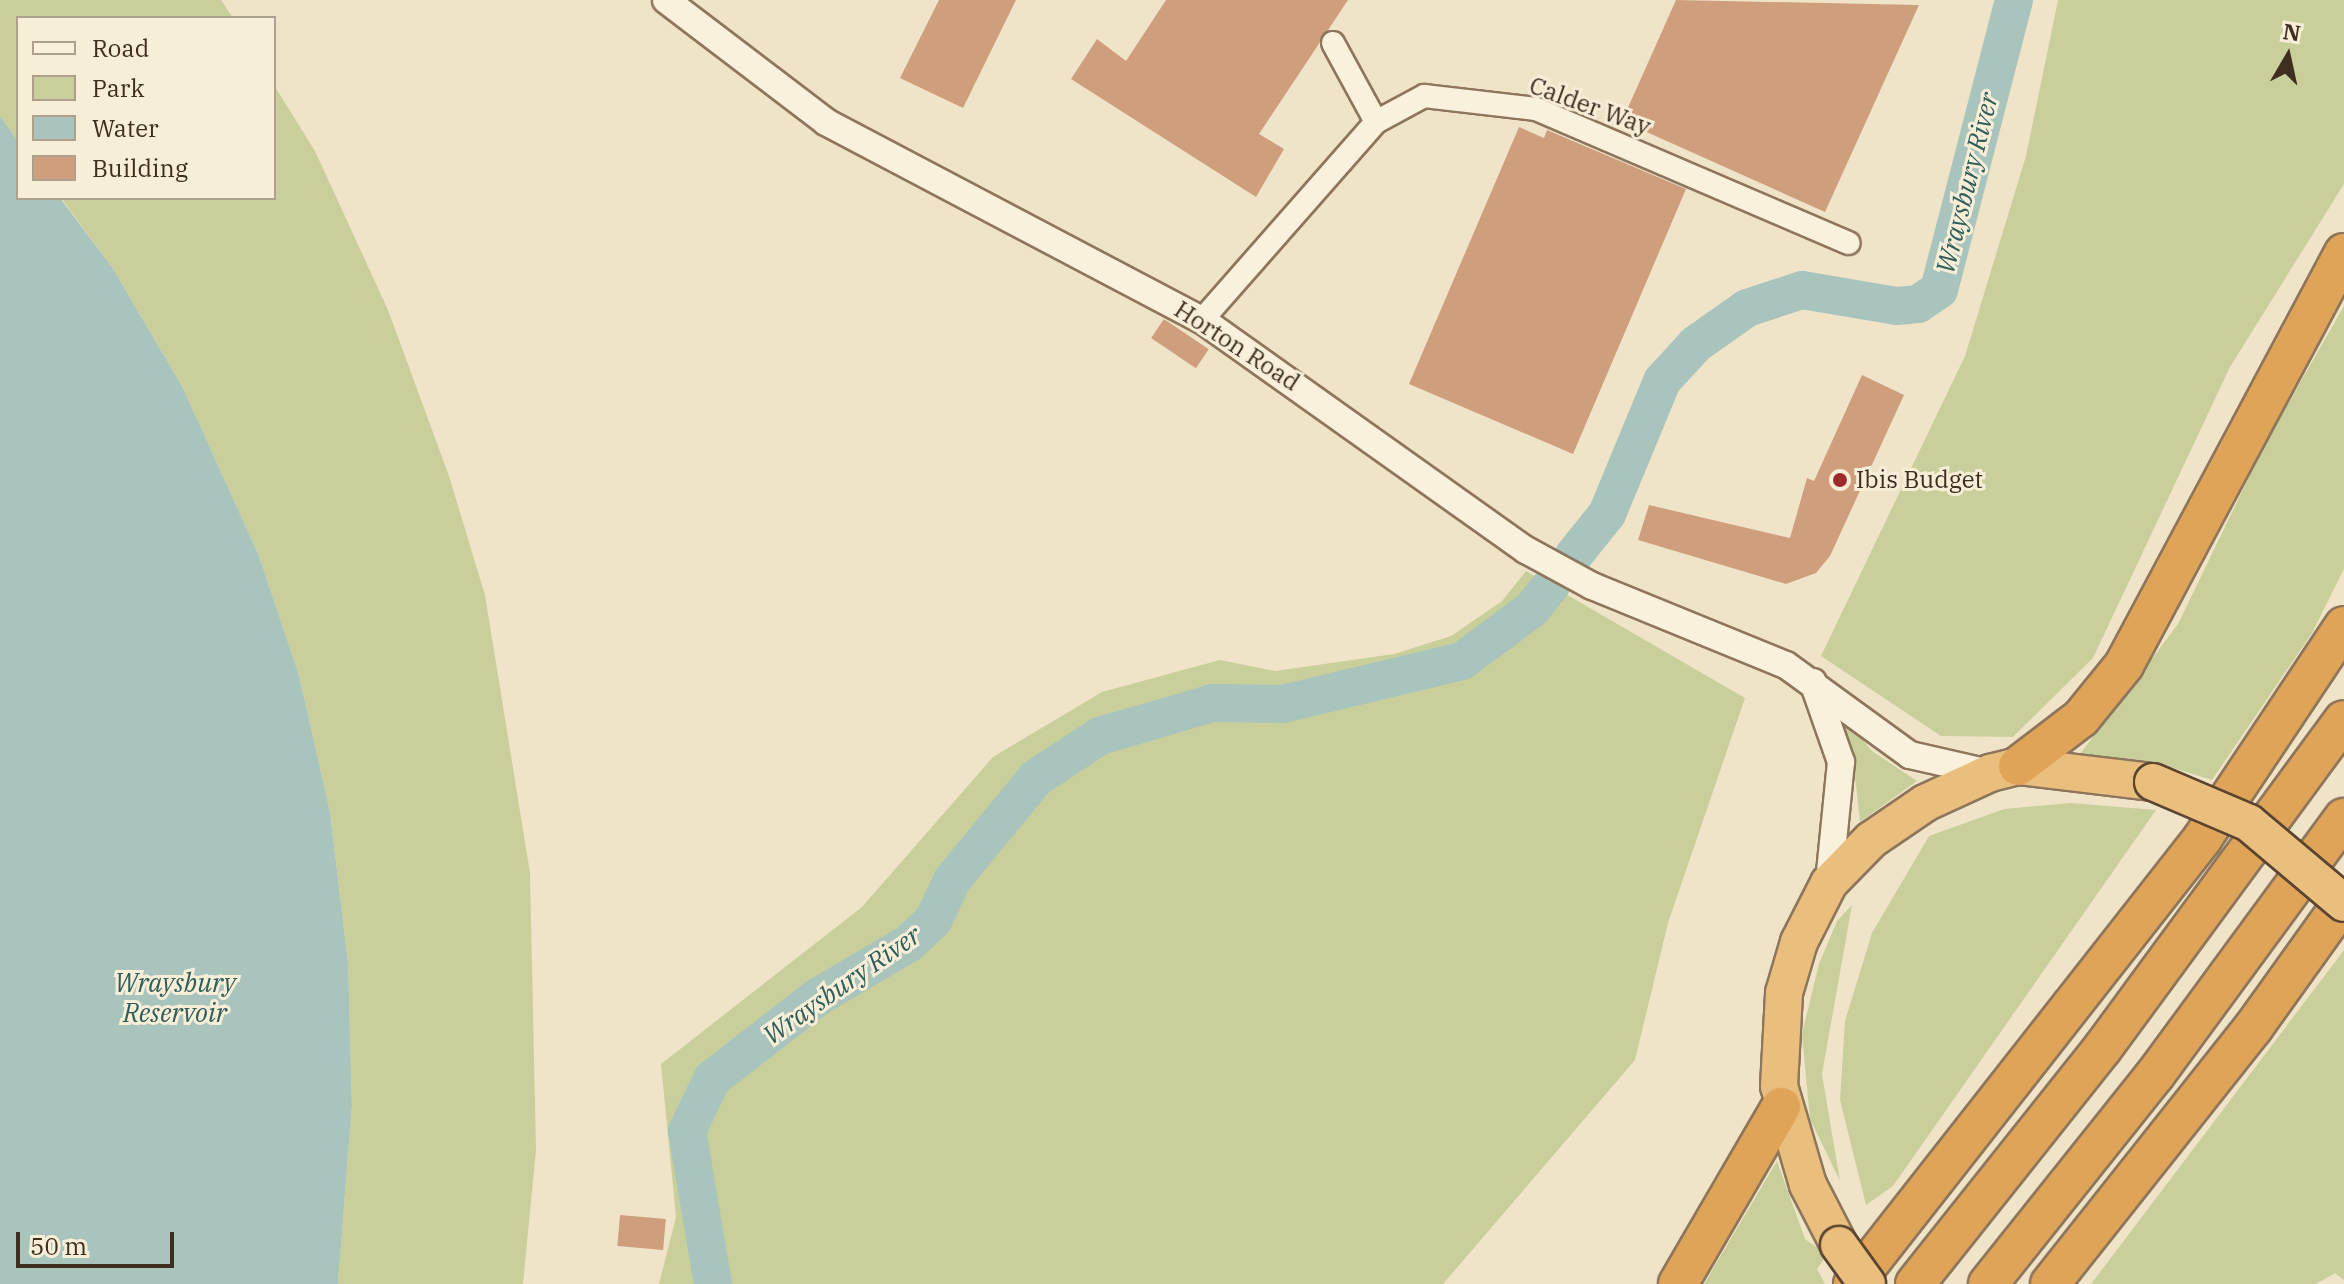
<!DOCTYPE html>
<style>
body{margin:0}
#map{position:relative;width:2344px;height:1284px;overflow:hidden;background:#f0e4c8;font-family:"IBM Plex Serif",serif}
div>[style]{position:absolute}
.green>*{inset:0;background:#c9cf9b}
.water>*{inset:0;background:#a9c4bc}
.river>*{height:38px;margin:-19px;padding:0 19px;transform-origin:19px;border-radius:19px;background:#a9c4bc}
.building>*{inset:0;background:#cf9f7d;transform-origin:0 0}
.roads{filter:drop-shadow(2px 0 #8d765c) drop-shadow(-2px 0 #8d765c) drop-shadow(0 2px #8d765c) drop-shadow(0 -2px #8d765c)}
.minor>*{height:22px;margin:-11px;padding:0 11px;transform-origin:11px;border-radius:11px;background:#faf1dc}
.tertiary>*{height:26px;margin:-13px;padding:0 13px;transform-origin:13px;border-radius:13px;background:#faf1dc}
.trunk>*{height:36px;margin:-18px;padding:0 18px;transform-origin:18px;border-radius:18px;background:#eabe7c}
.motorway>*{height:38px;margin:-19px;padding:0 19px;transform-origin:19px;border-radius:19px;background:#e0a458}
.bridges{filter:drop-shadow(2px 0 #5b4430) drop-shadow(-2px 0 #5b4430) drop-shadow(0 2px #5b4430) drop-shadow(0 -2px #5b4430)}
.trunk-bridge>*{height:36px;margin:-18px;padding:0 18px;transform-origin:18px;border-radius:18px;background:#eabe7c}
.dots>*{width:22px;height:22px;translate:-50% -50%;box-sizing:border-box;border:4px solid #f7eed8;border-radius:50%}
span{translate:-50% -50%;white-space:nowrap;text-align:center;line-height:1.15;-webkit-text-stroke:6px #f7eed8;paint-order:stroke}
.street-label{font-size:24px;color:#3d2e20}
.poi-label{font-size:24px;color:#3d2e20}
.left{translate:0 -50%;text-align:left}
.water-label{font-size:26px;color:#2f5d5a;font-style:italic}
.legend{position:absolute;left:16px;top:16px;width:260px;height:184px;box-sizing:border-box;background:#f7eed8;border:2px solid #ada18e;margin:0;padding:10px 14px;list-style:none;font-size:24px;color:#3d2e20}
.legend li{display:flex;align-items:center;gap:16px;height:40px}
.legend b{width:40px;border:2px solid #ada18e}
.north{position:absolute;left:2248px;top:16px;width:80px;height:80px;-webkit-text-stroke:6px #f7eed8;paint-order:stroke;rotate:9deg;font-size:22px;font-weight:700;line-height:32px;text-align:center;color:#3d2e20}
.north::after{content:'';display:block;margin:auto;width:28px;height:36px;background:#3d2e20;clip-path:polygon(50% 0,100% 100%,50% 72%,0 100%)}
.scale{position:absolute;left:16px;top:1232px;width:158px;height:36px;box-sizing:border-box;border:4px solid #3d2e20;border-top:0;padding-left:10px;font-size:24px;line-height:28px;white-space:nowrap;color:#3d2e20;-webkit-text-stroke:6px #f7eed8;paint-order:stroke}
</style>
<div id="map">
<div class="green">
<div style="clip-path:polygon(0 0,221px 0,233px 18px,18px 18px,18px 141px,0 116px)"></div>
<div style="clip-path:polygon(2058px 0,2344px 0,2344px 184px,2230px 367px,2093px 658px,2013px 737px,1941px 736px,1821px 656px,1965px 356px,2026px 156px)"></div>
<div style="clip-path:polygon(274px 85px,315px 151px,388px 310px,449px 476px,485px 595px,530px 873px,536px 1150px,523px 1284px,338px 1284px,352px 1105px,348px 962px,330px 812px,299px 675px,259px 556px,183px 388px,112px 267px,61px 198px,274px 198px)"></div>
<div style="clip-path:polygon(2344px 306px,2344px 569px,2312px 633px,2212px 780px,2170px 767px,2077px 758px,2178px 624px,2266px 442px)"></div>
<div style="clip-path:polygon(1526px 571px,1745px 698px,1668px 923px,1635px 1060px,1443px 1284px,659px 1284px,676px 1217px,661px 1064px,862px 907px,993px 757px,1102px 692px,1220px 660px,1275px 671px,1394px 654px,1451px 636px,1502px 601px)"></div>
<div style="clip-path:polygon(1827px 699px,1872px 751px,1917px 781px,1860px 822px,1852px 749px)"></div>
<div style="clip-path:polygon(2071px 803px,2156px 810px,1893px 1186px,1866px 1205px,1840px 1100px,1845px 1021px,1872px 933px,1929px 836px,2004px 809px)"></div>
<div style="clip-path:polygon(1852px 905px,1822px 1074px,1840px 1181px,1810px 1119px,1802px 1034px,1819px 964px,1837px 921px)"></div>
<div style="clip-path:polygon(2344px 950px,2344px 1280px,2335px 1273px,2316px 1284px,2091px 1284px)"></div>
<div style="clip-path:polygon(1777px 1161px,1805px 1239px,1827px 1255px,1817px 1269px,1825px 1284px,1704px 1284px)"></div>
</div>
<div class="water">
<div style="clip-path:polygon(0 116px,18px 141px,18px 198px,60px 198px,112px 267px,183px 388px,259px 556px,299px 675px,330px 812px,348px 962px,352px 1105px,338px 1284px,0 1284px)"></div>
</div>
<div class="river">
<div style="left:1574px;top:555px;width:53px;rotate:-51.2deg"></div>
<div style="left:1607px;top:514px;width:144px;rotate:-67.5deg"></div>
<div style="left:1662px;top:381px;width:50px;rotate:-47.4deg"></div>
<div style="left:1696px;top:344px;width:62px;rotate:-35.2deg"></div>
<div style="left:1747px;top:308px;width:58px;rotate:-18.1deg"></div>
<div style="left:1802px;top:290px;width:96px;rotate:9.6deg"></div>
<div style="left:1897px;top:306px;width:21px;rotate:-5deg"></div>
<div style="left:1918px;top:304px;width:25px;rotate:-34deg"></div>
<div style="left:1939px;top:290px;width:300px;rotate:-75.5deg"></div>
<div style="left:713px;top:1284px;width:155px;rotate:-99.6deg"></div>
<div style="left:687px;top:1131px;width:58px;rotate:-64.3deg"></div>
<div style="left:712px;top:1079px;width:132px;rotate:-37.9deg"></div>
<div style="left:816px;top:998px;width:108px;rotate:-30.6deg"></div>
<div style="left:909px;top:943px;width:33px;rotate:-43deg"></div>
<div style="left:933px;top:921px;width:45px;rotate:-65.1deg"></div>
<div style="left:952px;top:880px;width:132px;rotate:-50.5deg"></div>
<div style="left:1036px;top:778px;width:77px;rotate:-33.3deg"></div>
<div style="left:1100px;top:736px;width:118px;rotate:-16.3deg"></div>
<div style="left:1213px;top:703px;width:70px;rotate:0.8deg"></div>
<div style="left:1283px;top:704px;width:184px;rotate:-13.5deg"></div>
<div style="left:1462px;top:661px;width:86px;rotate:-36.5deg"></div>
<div style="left:1531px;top:610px;width:32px;rotate:-51deg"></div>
</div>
<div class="building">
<div style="clip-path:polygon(939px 0,1016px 0,963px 108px,900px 78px)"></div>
<div style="clip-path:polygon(1166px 0,1348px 0,1259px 134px,1284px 149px,1256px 197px,1071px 79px,1097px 39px,1126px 61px)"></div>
<div style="clip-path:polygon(1676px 0,1919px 5px,1825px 212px,1622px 121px)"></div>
<div style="clip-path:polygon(1519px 127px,1544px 138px,1547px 130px,1686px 189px,1573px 454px,1409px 384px)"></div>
<div style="left:1164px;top:319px;width:54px;height:23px;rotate:34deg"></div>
<div style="clip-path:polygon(1862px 375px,1904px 395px,1830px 556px,1816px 573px,1786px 584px,1638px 540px,1649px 505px,1790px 538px,1807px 478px,1814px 481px)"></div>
<div style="left:620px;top:1215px;width:46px;height:31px;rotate:5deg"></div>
</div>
<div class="roads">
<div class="minor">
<div style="left:1333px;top:43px;width:90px;rotate:61.4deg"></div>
<div style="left:1202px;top:320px;width:264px;rotate:-48.7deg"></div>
<div style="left:1376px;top:122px;width:55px;rotate:-28.4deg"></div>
<div style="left:1424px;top:96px;width:113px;rotate:6.6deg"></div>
<div style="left:1536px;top:109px;width:340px;rotate:23.2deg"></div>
</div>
<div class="tertiary">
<div style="left:666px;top:0;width:201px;rotate:37.3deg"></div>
<div style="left:826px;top:122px;width:425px;rotate:27.8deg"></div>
<div style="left:1202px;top:320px;width:397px;rotate:35.4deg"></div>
<div style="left:1526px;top:550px;width:75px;rotate:28.6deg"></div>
<div style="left:1592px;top:586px;width:209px;rotate:22.2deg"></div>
<div style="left:1786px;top:665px;width:153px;rotate:36deg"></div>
<div style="left:1910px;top:755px;width:81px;rotate:12.8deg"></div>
<div style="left:1813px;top:682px;width:85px;rotate:70.7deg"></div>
<div style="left:1841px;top:762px;width:122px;rotate:95.7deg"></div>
</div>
<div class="trunk">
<div style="left:1839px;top:1245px;width:68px;rotate:-117.3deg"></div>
<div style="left:1808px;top:1185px;width:103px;rotate:-106.3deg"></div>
<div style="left:1779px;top:1086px;width:93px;rotate:-86.9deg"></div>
<div style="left:1784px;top:993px;width:53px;rotate:-73.6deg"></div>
<div style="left:1799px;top:942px;width:66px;rotate:-63deg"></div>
<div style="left:1829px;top:883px;width:60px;rotate:-45.7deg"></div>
<div style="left:1871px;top:840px;width:65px;rotate:-34.4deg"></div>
<div style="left:1925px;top:803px;width:72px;rotate:-24.8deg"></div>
<div style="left:1990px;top:773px;width:29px;rotate:-14deg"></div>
<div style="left:2018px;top:766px;width:136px;rotate:6.8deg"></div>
</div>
<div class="motorway">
<div style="left:2018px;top:766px;width:79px;rotate:-37.3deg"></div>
<div style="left:2081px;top:718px;width:68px;rotate:-50.9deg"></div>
<div style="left:2124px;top:665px;width:467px;rotate:-61.9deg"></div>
<div style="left:1678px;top:1284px;width:205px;rotate:-59.8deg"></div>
<div style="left:1853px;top:1284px;width:566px;rotate:-51.89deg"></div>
<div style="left:2202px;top:839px;width:256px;rotate:-56.3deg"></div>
<div style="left:1915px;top:1284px;width:300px;rotate:-51.5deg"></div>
<div style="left:2102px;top:1049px;width:408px;rotate:-53.7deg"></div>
<div style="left:1988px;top:1284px;width:268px;rotate:-51.4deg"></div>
<div style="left:2155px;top:1075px;width:319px;rotate:-53.7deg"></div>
<div style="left:2050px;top:1284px;width:327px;rotate:-51.6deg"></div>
<div style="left:2253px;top:1028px;width:156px;rotate:-54.4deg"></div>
</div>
</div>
<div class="bridges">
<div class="trunk-bridge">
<div style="left:2153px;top:782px;width:104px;rotate:23.1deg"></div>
<div style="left:2249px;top:823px;width:124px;rotate:40.1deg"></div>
<div style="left:1839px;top:1245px;width:48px;rotate:54.3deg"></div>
</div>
</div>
<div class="dots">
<div style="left:1840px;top:480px;background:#9e2a2b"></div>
</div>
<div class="street-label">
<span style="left:1590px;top:106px;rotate:20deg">Calder Way</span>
<span style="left:1237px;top:346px;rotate:33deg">Horton Road</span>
</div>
<div class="poi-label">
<span class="left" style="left:1856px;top:480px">Ibis Budget</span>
</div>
<div class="water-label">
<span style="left:1967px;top:183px;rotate:-76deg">Wraysbury River</span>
<span style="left:175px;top:998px">Wraysbury<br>Reservoir</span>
<span style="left:842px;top:985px;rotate:-35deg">Wraysbury River</span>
</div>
<ul class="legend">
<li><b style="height:10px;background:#faf1dc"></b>Road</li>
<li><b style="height:22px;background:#c9cf9b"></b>Park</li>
<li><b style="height:22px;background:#a9c4bc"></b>Water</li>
<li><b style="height:22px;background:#cf9f7d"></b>Building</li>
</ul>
<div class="north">N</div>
<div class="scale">50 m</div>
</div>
